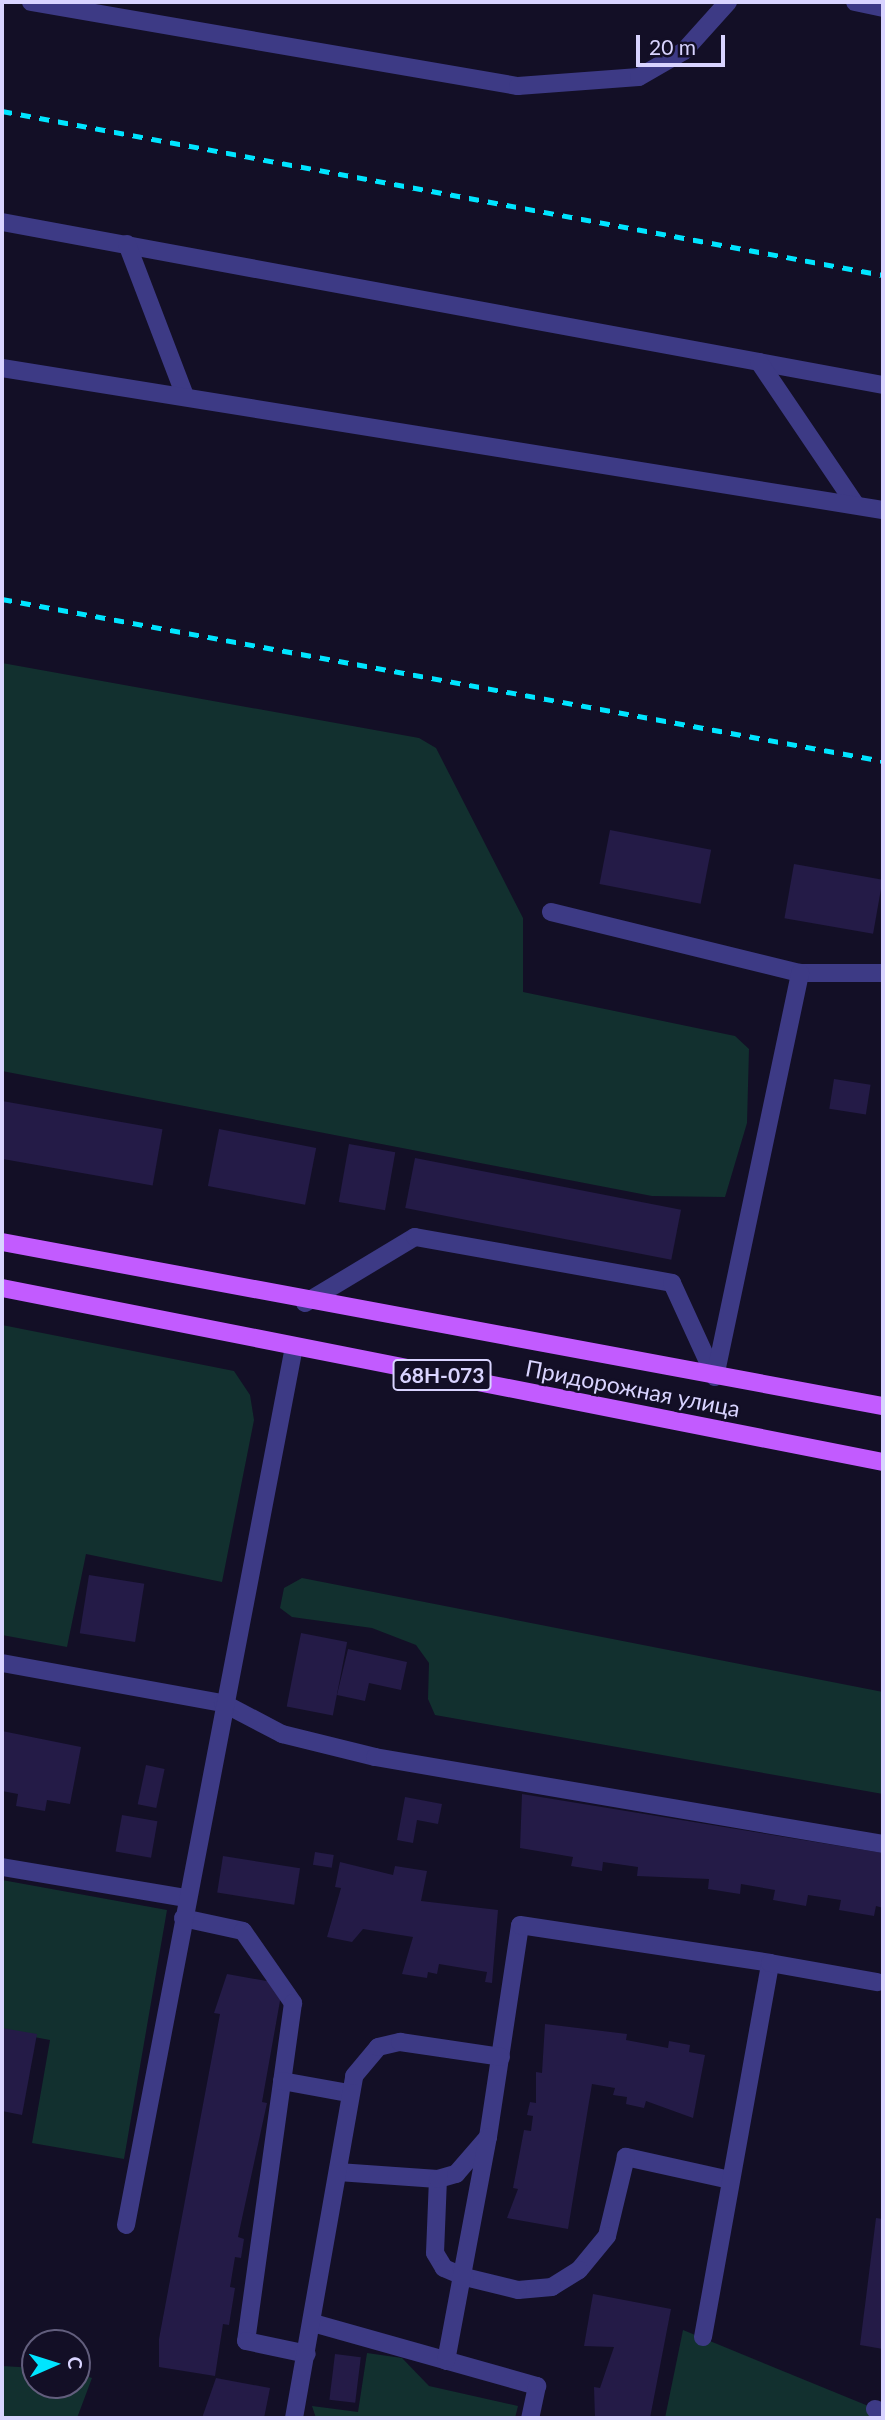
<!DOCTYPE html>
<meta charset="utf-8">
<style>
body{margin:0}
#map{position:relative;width:885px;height:2420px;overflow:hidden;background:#130f26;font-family:Lato,sans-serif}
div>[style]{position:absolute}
.green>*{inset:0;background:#12302f}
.building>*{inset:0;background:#241b47;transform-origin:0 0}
.minor>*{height:18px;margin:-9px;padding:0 9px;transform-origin:9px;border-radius:9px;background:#3d3a85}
.major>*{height:18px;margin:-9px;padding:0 9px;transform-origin:9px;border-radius:9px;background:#c25bff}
.rail>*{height:5px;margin-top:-2.5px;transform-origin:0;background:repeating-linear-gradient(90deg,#00e5ff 0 10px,transparent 0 19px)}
span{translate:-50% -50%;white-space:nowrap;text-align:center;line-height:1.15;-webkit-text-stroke:5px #130f26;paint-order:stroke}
.shield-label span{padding:2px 5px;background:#130f26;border:2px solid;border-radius:5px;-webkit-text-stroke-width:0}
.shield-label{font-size:21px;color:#d9d4ff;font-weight:700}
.street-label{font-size:23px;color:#d9d4ff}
.frame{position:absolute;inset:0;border:4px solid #d9d4ff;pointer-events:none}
.north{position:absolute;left:21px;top:2329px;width:70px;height:70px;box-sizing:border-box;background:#130f26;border:2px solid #625e7d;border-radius:50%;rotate:87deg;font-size:19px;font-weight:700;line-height:28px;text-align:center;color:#d9d4ff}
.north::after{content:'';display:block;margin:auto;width:24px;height:32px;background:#00e5ff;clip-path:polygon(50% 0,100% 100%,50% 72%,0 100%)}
.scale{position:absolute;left:636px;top:35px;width:89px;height:32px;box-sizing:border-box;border:4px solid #d9d4ff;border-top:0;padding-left:9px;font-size:21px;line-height:24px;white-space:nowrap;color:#d9d4ff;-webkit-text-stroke:5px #130f26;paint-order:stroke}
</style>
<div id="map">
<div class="green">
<div style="clip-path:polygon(2px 663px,419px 738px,436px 748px,523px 918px,523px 992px,735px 1036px,749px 1049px,747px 1123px,725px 1197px,652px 1196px,2px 1071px)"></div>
<div style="clip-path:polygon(2px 1325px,234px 1371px,250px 1395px,254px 1420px,222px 1582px,86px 1554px,67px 1647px,2px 1635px)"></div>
<div style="clip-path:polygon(302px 1578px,883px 1692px,883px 1794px,435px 1715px,428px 1699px,429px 1663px,416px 1645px,372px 1628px,292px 1617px,280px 1608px,284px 1588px)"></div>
<div style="clip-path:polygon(2px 1880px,167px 1910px,124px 2159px,32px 2143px,50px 2040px,2px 2031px)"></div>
<div style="clip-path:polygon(683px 2330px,883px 2412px,883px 2418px,665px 2418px)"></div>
<div style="clip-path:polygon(367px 2353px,402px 2358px,429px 2386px,518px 2406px,515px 2418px,316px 2418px,312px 2406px,358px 2412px)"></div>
<div style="clip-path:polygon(2px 2366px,35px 2368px,35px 2385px,77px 2385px,77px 2374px,92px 2378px,77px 2418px,2px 2418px)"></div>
</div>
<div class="building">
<div style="left:610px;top:830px;width:103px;height:55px;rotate:11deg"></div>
<div style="left:794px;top:864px;width:90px;height:55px;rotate:10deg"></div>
<div style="left:834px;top:1079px;width:37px;height:30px;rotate:9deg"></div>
<div style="left:2px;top:1101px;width:163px;height:57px;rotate:10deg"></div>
<div style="left:219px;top:1129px;width:99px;height:58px;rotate:11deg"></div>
<div style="left:349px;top:1144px;width:47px;height:59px;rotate:10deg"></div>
<div style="left:415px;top:1158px;width:271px;height:51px;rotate:11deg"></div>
<div style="left:89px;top:1575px;width:56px;height:59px;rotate:9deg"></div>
<div style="left:301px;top:1633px;width:47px;height:75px;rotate:11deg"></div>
<div style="clip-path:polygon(348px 1649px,407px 1662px,401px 1690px,369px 1683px,365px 1701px,337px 1695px)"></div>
<div style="clip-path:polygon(2px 1731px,81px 1747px,70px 1804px,47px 1800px,45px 1811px,16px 1806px,18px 1794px,2px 1791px)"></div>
<div style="left:146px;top:1765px;width:19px;height:40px;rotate:12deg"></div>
<div style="clip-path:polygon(522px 1794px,883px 1853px,883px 1908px,876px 1906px,874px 1916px,839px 1910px,841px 1900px,808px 1895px,806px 1906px,773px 1900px,775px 1890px,741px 1884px,740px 1894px,708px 1889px,709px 1879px,637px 1876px,638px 1867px,603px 1862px,602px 1871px,571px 1866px,573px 1857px,520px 1848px)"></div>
<div style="clip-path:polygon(405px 1797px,442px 1804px,438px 1824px,417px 1820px,413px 1843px,397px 1840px)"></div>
<div style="left:122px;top:1815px;width:36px;height:37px;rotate:10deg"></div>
<div style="left:315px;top:1852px;width:19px;height:13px;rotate:9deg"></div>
<div style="left:223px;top:1856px;width:78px;height:37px;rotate:9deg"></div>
<div style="clip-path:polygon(340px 1862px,393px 1875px,395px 1866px,427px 1871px,421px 1901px,498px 1910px,492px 1983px,485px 1982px,487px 1972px,439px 1964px,437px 1974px,428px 1972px,427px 1978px,402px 1974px,413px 1937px,363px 1929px,352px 1942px,327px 1937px,341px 1888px,335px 1887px)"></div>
<div style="clip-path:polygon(227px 1974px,283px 1984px,262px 2102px,267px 2103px,238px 2237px,244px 2239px,241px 2258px,235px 2257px,230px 2287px,235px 2288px,229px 2325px,223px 2324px,215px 2376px,159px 2367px,159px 2339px,220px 2014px,214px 2013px)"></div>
<div style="clip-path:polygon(545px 2024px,627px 2034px,626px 2040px,668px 2048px,669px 2041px,690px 2045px,689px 2052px,705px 2055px,693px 2118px,646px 2101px,644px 2108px,626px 2104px,627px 2097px,613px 2095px,615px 2088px,592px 2084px,568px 2229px,507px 2218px,518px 2189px,513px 2188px,524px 2130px,531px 2131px,533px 2116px,527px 2115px,530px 2102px,536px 2103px,536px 2072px,542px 2073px)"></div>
<div style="clip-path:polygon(2px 2028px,37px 2034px,22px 2115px,2px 2111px)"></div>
<div style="clip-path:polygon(876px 2218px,883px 2219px,883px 2349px,860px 2345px)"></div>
<div style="clip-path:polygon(593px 2294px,671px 2309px,650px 2418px,595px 2418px,594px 2387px,600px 2388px,614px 2347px,584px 2346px)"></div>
<div style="left:335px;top:2354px;width:26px;height:46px;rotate:7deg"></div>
<div style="clip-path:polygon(216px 2378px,270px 2388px,264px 2418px,202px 2418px)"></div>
</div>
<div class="minor">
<div style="left:31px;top:2px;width:494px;rotate:9.8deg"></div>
<div style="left:518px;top:86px;width:121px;rotate:-4.3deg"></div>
<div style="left:639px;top:77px;width:52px;rotate:-30deg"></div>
<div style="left:684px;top:51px;width:66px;rotate:-48.1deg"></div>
<div style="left:855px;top:2px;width:29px;rotate:12deg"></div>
<div style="left:2px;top:222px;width:896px;rotate:10.48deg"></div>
<div style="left:127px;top:244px;width:163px;rotate:69.1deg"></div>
<div style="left:759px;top:362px;width:171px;rotate:55.9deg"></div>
<div style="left:2px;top:368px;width:892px;rotate:9.16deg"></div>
<div style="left:551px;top:912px;width:256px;rotate:13.8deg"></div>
<div style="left:800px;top:973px;width:83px"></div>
<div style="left:305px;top:1303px;width:128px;rotate:-31deg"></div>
<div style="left:415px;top:1237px;width:261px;rotate:10.1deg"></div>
<div style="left:672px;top:1283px;width:103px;rotate:65.4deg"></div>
<div style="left:715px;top:1377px;width:413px;rotate:-78.1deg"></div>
<div style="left:2px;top:1663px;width:225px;rotate:10.3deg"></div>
<div style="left:223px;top:1703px;width:67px;rotate:27.7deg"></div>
<div style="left:282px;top:1734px;width:96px;rotate:13.9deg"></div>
<div style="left:375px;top:1757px;width:515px;rotate:9.72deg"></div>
<div style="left:2px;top:1867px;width:187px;rotate:9.6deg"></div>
<div style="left:183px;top:1918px;width:61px;rotate:12.2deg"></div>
<div style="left:243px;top:1931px;width:88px;rotate:55.2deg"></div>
<div style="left:293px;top:2003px;width:341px;rotate:97.9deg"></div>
<div style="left:246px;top:2341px;width:62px;rotate:12deg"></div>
<div style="left:282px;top:2081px;width:68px;rotate:10.2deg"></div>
<div style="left:338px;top:2172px;width:100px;rotate:4deg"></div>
<div style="left:730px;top:2180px;width:107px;rotate:-167.5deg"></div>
<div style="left:626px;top:2157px;width:81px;rotate:103.5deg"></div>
<div style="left:607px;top:2236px;width:44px;rotate:129.5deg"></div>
<div style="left:579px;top:2270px;width:32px;rotate:148deg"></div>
<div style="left:552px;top:2287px;width:34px;rotate:175deg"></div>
<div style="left:518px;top:2290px;width:55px;rotate:-166.2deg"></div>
<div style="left:465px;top:2277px;width:23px;rotate:-157deg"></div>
<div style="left:444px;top:2268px;width:17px;rotate:-121deg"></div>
<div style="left:435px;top:2253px;width:74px;rotate:-87.7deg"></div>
<div style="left:438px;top:2179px;width:19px;rotate:-16deg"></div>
<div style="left:456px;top:2174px;width:49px;rotate:-49.1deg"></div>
<div style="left:488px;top:2137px;width:214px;rotate:-81.4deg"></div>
<div style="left:520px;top:1925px;width:253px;rotate:8.6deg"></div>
<div style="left:126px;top:2225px;width:894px;rotate:-79.17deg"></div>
<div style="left:313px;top:2323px;width:233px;rotate:15.7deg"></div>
<div style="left:537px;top:2386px;width:33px;rotate:102deg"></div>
<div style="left:703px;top:2337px;width:380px;rotate:-79.8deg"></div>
<div style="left:770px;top:1963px;width:109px;rotate:10.1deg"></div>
<div style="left:446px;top:2361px;width:228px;rotate:-79.4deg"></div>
<div style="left:875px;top:2409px;width:9px;rotate:21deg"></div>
<div style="left:294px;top:2418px;width:347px;rotate:-80deg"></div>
<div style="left:354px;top:2076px;width:38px;rotate:-50deg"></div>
<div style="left:378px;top:2047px;width:23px;rotate:-13deg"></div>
<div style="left:400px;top:2042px;width:102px;rotate:8.4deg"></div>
</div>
<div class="major">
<div style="left:2px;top:1242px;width:896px;rotate:10.55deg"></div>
<div style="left:2px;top:1288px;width:898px;rotate:11.17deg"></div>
</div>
<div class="rail">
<div style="left:2px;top:111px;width:896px;rotate:10.55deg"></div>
<div style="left:2px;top:599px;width:896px;rotate:10.42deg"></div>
</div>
<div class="shield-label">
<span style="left:442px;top:1375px">68Н-073</span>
</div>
<div class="street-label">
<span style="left:633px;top:1388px;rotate:11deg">Придорожная улица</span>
</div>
<div class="frame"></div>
<div class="north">С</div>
<div class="scale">20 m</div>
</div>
